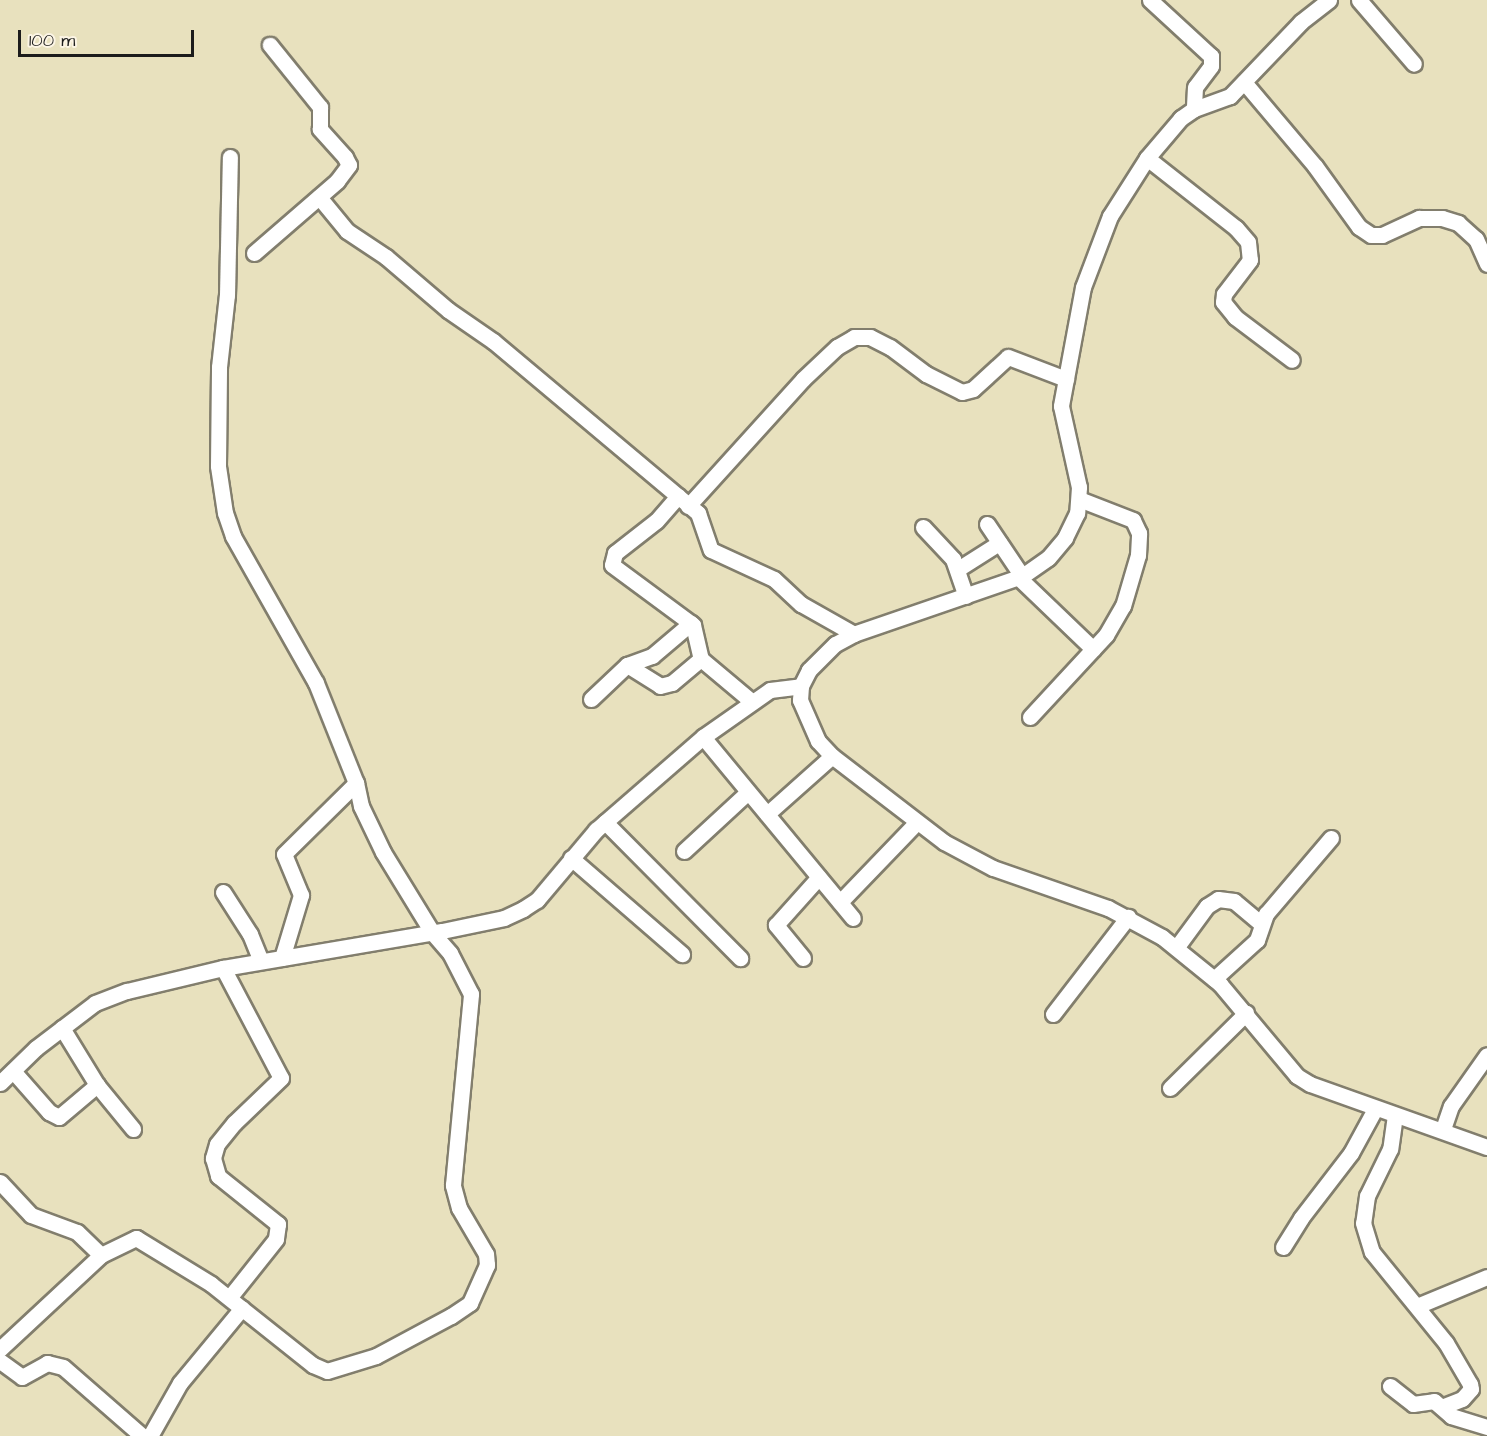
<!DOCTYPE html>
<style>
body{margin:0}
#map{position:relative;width:1487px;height:1436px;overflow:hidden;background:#e8e1be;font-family:"Architects Daughter",sans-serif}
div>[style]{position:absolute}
.roads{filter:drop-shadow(2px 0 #827e6d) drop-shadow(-2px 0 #827e6d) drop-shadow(0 2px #827e6d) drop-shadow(0 -2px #827e6d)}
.minor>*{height:15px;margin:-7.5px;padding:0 7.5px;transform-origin:7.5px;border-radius:7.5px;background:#fff}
span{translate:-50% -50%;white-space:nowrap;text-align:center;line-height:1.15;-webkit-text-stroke:4.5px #fcf5e5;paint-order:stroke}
.scale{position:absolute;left:18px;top:30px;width:176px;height:27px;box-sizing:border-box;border:3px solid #1c1c1c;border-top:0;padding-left:8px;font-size:18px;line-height:21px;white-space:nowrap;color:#1c1c1c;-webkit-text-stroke:4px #fcf5e5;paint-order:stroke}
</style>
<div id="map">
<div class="roads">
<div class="minor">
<div style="left:1150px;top:0;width:83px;rotate:42.6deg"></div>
<div style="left:1211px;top:56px;width:10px;rotate:90deg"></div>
<div style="left:1211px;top:66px;width:26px;rotate:127deg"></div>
<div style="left:1195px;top:87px;width:22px;rotate:93deg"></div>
<div style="left:1329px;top:0;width:36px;rotate:142deg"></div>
<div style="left:1301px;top:22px;width:103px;rotate:133.8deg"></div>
<div style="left:1230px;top:96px;width:38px;rotate:160deg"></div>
<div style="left:1194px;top:109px;width:16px;rotate:145deg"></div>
<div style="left:1181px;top:118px;width:52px;rotate:130.4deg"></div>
<div style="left:1147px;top:158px;width:69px;rotate:122.5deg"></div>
<div style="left:1110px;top:216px;width:76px;rotate:110.8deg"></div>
<div style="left:1083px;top:287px;width:121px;rotate:100.5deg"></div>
<div style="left:1061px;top:406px;width:83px;rotate:77.5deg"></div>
<div style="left:1079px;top:487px;width:26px;rotate:94deg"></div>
<div style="left:1077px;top:513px;width:28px;rotate:116deg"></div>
<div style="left:1065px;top:538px;width:26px;rotate:130deg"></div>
<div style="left:1048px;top:558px;width:32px;rotate:145deg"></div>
<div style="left:1022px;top:576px;width:178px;rotate:161deg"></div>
<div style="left:854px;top:634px;width:21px;rotate:152deg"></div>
<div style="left:835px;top:644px;width:37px;rotate:135deg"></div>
<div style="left:809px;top:670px;width:18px;rotate:117deg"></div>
<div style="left:801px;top:686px;width:14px;rotate:94deg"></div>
<div style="left:800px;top:700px;width:45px;rotate:66.3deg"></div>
<div style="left:818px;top:741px;width:21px;rotate:47deg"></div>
<div style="left:832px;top:756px;width:141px;rotate:37.5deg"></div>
<div style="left:944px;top:842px;width:55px;rotate:28deg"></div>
<div style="left:993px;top:868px;width:122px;rotate:19.2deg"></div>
<div style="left:1108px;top:908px;width:61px;rotate:28.2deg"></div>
<div style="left:1162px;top:937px;width:75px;rotate:39deg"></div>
<div style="left:1220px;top:984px;width:120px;rotate:50.1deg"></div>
<div style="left:1297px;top:1076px;width:15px;rotate:32deg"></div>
<div style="left:1310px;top:1084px;width:188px;rotate:19.6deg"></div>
<div style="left:1359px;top:0;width:84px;rotate:49.3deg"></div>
<div style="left:1244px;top:82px;width:110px;rotate:49.8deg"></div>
<div style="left:1315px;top:166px;width:75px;rotate:54.2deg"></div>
<div style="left:1359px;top:227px;width:14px;rotate:34deg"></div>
<div style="left:1371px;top:235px;width:11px"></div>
<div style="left:1382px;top:235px;width:41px;rotate:-24.7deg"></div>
<div style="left:1419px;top:218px;width:23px"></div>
<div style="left:1442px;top:218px;width:17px;rotate:17deg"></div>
<div style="left:1458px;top:223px;width:24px;rotate:42deg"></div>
<div style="left:1476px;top:239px;width:27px;rotate:66deg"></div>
<div style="left:1147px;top:158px;width:113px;rotate:38.2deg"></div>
<div style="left:1236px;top:228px;width:18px;rotate:49deg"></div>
<div style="left:1248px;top:242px;width:18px;rotate:84deg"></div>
<div style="left:1250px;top:260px;width:43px;rotate:127.4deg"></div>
<div style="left:1224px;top:294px;width:8px;rotate:97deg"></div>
<div style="left:1223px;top:302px;width:19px;rotate:51deg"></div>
<div style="left:1235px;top:317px;width:71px;rotate:37deg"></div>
<div style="left:319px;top:197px;width:44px;rotate:50.5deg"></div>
<div style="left:347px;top:231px;width:47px;rotate:33.7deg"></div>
<div style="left:386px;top:257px;width:82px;rotate:40.5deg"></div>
<div style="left:448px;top:310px;width:55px;rotate:34.6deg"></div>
<div style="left:493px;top:341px;width:268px;rotate:40deg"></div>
<div style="left:698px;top:513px;width:39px;rotate:71deg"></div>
<div style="left:711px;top:550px;width:69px;rotate:24.7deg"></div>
<div style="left:774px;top:579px;width:37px;rotate:43deg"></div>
<div style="left:801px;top:604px;width:61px;rotate:29.5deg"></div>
<div style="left:254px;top:253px;width:110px;rotate:-40.9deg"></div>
<div style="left:337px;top:181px;width:20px;rotate:-53deg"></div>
<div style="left:349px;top:165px;width:9px;rotate:-117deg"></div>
<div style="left:345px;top:157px;width:38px;rotate:-132deg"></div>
<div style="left:320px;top:129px;width:22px;rotate:-90deg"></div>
<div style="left:320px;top:107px;width:80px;rotate:-128.9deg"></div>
<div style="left:678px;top:496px;width:33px;rotate:131deg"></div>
<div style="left:656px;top:521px;width:52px;rotate:142deg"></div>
<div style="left:615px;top:553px;width:12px;rotate:104deg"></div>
<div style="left:612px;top:565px;width:101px;rotate:36.5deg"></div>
<div style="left:693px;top:625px;width:35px;rotate:77deg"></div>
<div style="left:701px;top:659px;width:65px;rotate:40deg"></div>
<div style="left:688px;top:506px;width:171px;rotate:-47.8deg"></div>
<div style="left:803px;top:379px;width:47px;rotate:-43.3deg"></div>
<div style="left:837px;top:347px;width:20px;rotate:-30deg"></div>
<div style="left:854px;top:337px;width:16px"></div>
<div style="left:870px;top:337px;width:22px;rotate:27deg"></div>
<div style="left:890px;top:347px;width:45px;rotate:36.9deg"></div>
<div style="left:926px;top:374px;width:40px;rotate:26.6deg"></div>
<div style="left:962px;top:392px;width:11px;rotate:-15deg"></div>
<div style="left:973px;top:389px;width:47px;rotate:-42.4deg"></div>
<div style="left:1008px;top:357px;width:62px;rotate:20.8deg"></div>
<div style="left:987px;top:524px;width:63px;rotate:56.1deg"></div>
<div style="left:923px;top:527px;width:44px;rotate:46.8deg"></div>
<div style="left:953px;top:559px;width:39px;rotate:71deg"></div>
<div style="left:958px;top:569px;width:49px;rotate:-32.4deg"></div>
<div style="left:1018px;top:577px;width:104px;rotate:43.8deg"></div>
<div style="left:627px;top:665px;width:39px;rotate:32deg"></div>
<div style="left:660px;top:686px;width:12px;rotate:-14deg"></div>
<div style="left:672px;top:683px;width:38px;rotate:-40deg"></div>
<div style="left:591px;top:699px;width:50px;rotate:-43.4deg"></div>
<div style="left:627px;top:665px;width:27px;rotate:-20deg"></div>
<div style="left:652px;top:656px;width:51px;rotate:-40.2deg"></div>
<div style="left:1030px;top:717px;width:112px;rotate:-47.2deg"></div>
<div style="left:1106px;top:635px;width:34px;rotate:-60deg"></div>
<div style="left:1123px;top:606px;width:53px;rotate:-73.6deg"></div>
<div style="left:1138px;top:555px;width:22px;rotate:-87deg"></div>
<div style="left:1139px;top:533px;width:14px;rotate:-115deg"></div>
<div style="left:1133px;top:520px;width:58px;rotate:-158.7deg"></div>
<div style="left:703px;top:737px;width:235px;rotate:50.4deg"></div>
<div style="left:767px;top:814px;width:87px;rotate:-41.7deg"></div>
<div style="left:605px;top:822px;width:192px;rotate:45.2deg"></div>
<div style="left:684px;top:851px;width:87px;rotate:-42.7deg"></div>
<div style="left:571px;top:858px;width:147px;rotate:40.9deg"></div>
<div style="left:223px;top:892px;width:50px;rotate:57.3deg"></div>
<div style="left:250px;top:934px;width:29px;rotate:68deg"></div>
<div style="left:840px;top:902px;width:110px;rotate:-46.1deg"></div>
<div style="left:1176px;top:948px;width:52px;rotate:-53.6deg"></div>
<div style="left:1207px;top:906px;width:13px;rotate:-32deg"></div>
<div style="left:1218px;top:899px;width:16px;rotate:7deg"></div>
<div style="left:1234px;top:901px;width:35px;rotate:40deg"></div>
<div style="left:282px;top:958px;width:66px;rotate:-73.2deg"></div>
<div style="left:301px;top:895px;width:44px;rotate:-112.5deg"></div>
<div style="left:284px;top:854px;width:101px;rotate:-44.6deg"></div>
<div style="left:803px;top:958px;width:43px;rotate:-129.3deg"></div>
<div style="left:776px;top:925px;width:64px;rotate:-48.1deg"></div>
<div style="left:223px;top:968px;width:124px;rotate:62.2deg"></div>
<div style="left:281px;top:1078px;width:65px;rotate:136.2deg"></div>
<div style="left:234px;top:1123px;width:27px;rotate:129deg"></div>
<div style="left:217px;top:1144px;width:15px;rotate:106deg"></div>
<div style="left:213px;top:1158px;width:19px;rotate:74deg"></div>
<div style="left:218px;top:1176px;width:77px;rotate:38.7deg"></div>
<div style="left:278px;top:1224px;width:15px;rotate:98deg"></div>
<div style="left:276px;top:1239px;width:75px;rotate:128.5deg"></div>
<div style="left:1214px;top:979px;width:58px;rotate:-42.2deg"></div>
<div style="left:1257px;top:940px;width:28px;rotate:-71deg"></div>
<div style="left:1266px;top:914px;width:100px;rotate:-49.5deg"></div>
<div style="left:1053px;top:1014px;width:123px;rotate:-52.3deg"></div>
<div style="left:62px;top:1028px;width:67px;rotate:58.4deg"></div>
<div style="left:97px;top:1085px;width:57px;rotate:50.7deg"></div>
<div style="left:13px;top:1071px;width:55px;rotate:48.7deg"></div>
<div style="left:49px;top:1112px;width:11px;rotate:27deg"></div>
<div style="left:59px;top:1117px;width:50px;rotate:-40.1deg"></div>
<div style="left:0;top:1083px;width:50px;rotate:-44.2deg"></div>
<div style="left:36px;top:1048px;width:74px;rotate:-37.3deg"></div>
<div style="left:95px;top:1003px;width:34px;rotate:-21deg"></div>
<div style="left:127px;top:991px;width:99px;rotate:-13.5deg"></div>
<div style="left:223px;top:968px;width:222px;rotate:-9.6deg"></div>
<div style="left:442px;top:931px;width:63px;rotate:-11.8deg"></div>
<div style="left:504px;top:918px;width:21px;rotate:-25deg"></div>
<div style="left:523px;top:909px;width:17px;rotate:-33deg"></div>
<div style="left:537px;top:900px;width:92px;rotate:-49.9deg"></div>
<div style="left:596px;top:830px;width:142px;rotate:-41deg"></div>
<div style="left:703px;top:737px;width:82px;rotate:-35deg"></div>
<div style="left:770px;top:690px;width:31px;rotate:-7deg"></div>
<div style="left:1170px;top:1088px;width:107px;rotate:-44.6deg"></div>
<div style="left:1395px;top:1115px;width:34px;rotate:98deg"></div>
<div style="left:1390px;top:1149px;width:52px;rotate:116.1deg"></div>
<div style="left:1367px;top:1196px;width:27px;rotate:98deg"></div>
<div style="left:1363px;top:1223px;width:30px;rotate:73deg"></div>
<div style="left:1372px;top:1252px;width:117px;rotate:50.9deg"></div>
<div style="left:1446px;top:1343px;width:48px;rotate:59.7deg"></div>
<div style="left:1470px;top:1384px;width:5px;rotate:79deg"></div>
<div style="left:1471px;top:1389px;width:13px;rotate:132deg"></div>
<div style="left:1462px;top:1399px;width:22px;rotate:159deg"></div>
<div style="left:1443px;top:1129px;width:24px;rotate:-71deg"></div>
<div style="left:1451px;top:1106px;width:62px;rotate:-54.8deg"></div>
<div style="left:0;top:1182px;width:45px;rotate:46.8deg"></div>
<div style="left:31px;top:1215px;width:49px;rotate:20.3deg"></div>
<div style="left:77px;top:1232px;width:33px;rotate:44deg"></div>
<div style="left:1283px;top:1247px;width:34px;rotate:-58deg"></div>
<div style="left:1301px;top:1218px;width:82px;rotate:-52.4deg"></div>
<div style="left:1351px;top:1153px;width:50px;rotate:-61.4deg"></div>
<div style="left:1417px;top:1306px;width:76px;rotate:-22.5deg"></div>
<div style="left:0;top:1349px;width:138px;rotate:-42.9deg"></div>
<div style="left:101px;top:1255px;width:39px;rotate:-26deg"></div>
<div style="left:136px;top:1238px;width:88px;rotate:31.5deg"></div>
<div style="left:211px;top:1284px;width:130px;rotate:38.5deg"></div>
<div style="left:313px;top:1365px;width:15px;rotate:23deg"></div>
<div style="left:327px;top:1371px;width:51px;rotate:-17deg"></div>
<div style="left:376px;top:1356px;width:85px;rotate:-28.1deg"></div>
<div style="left:451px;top:1316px;width:23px;rotate:-34deg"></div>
<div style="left:470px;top:1303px;width:42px;rotate:-65.9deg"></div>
<div style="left:487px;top:1265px;width:11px;rotate:-95deg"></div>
<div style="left:486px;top:1254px;width:53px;rotate:-120.4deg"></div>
<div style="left:459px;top:1208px;width:24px;rotate:-105deg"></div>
<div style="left:453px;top:1185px;width:192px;rotate:-84.6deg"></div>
<div style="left:471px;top:994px;width:46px;rotate:-117.1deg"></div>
<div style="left:450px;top:953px;width:28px;rotate:-131deg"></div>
<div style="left:432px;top:932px;width:94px;rotate:-121.5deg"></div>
<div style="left:383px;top:852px;width:51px;rotate:-115.6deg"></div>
<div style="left:361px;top:806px;width:24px;rotate:-102deg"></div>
<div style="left:356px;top:783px;width:108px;rotate:-111.8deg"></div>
<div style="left:316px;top:683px;width:169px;rotate:-119.5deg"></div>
<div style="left:233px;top:536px;width:24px;rotate:-109deg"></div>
<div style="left:225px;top:513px;width:48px;rotate:-98.5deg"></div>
<div style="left:218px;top:466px;width:99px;rotate:-89.4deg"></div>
<div style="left:219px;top:367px;width:72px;rotate:-83.7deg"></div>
<div style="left:227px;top:295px;width:138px;rotate:-88.8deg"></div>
<div style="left:0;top:1361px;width:27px;rotate:36deg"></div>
<div style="left:22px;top:1377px;width:29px;rotate:-29deg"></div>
<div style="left:47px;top:1363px;width:16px;rotate:14deg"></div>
<div style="left:63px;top:1367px;width:105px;rotate:41.1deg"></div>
<div style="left:1390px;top:1386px;width:29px;rotate:38deg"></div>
<div style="left:1413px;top:1404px;width:21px;rotate:-8deg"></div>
<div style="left:1434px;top:1401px;width:23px;rotate:41deg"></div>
<div style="left:1451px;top:1416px;width:38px;rotate:17deg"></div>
<div style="left:150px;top:1436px;width:61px;rotate:-60.5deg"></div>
<div style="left:180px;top:1383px;width:97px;rotate:-50.4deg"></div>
</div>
</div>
<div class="scale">100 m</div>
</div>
